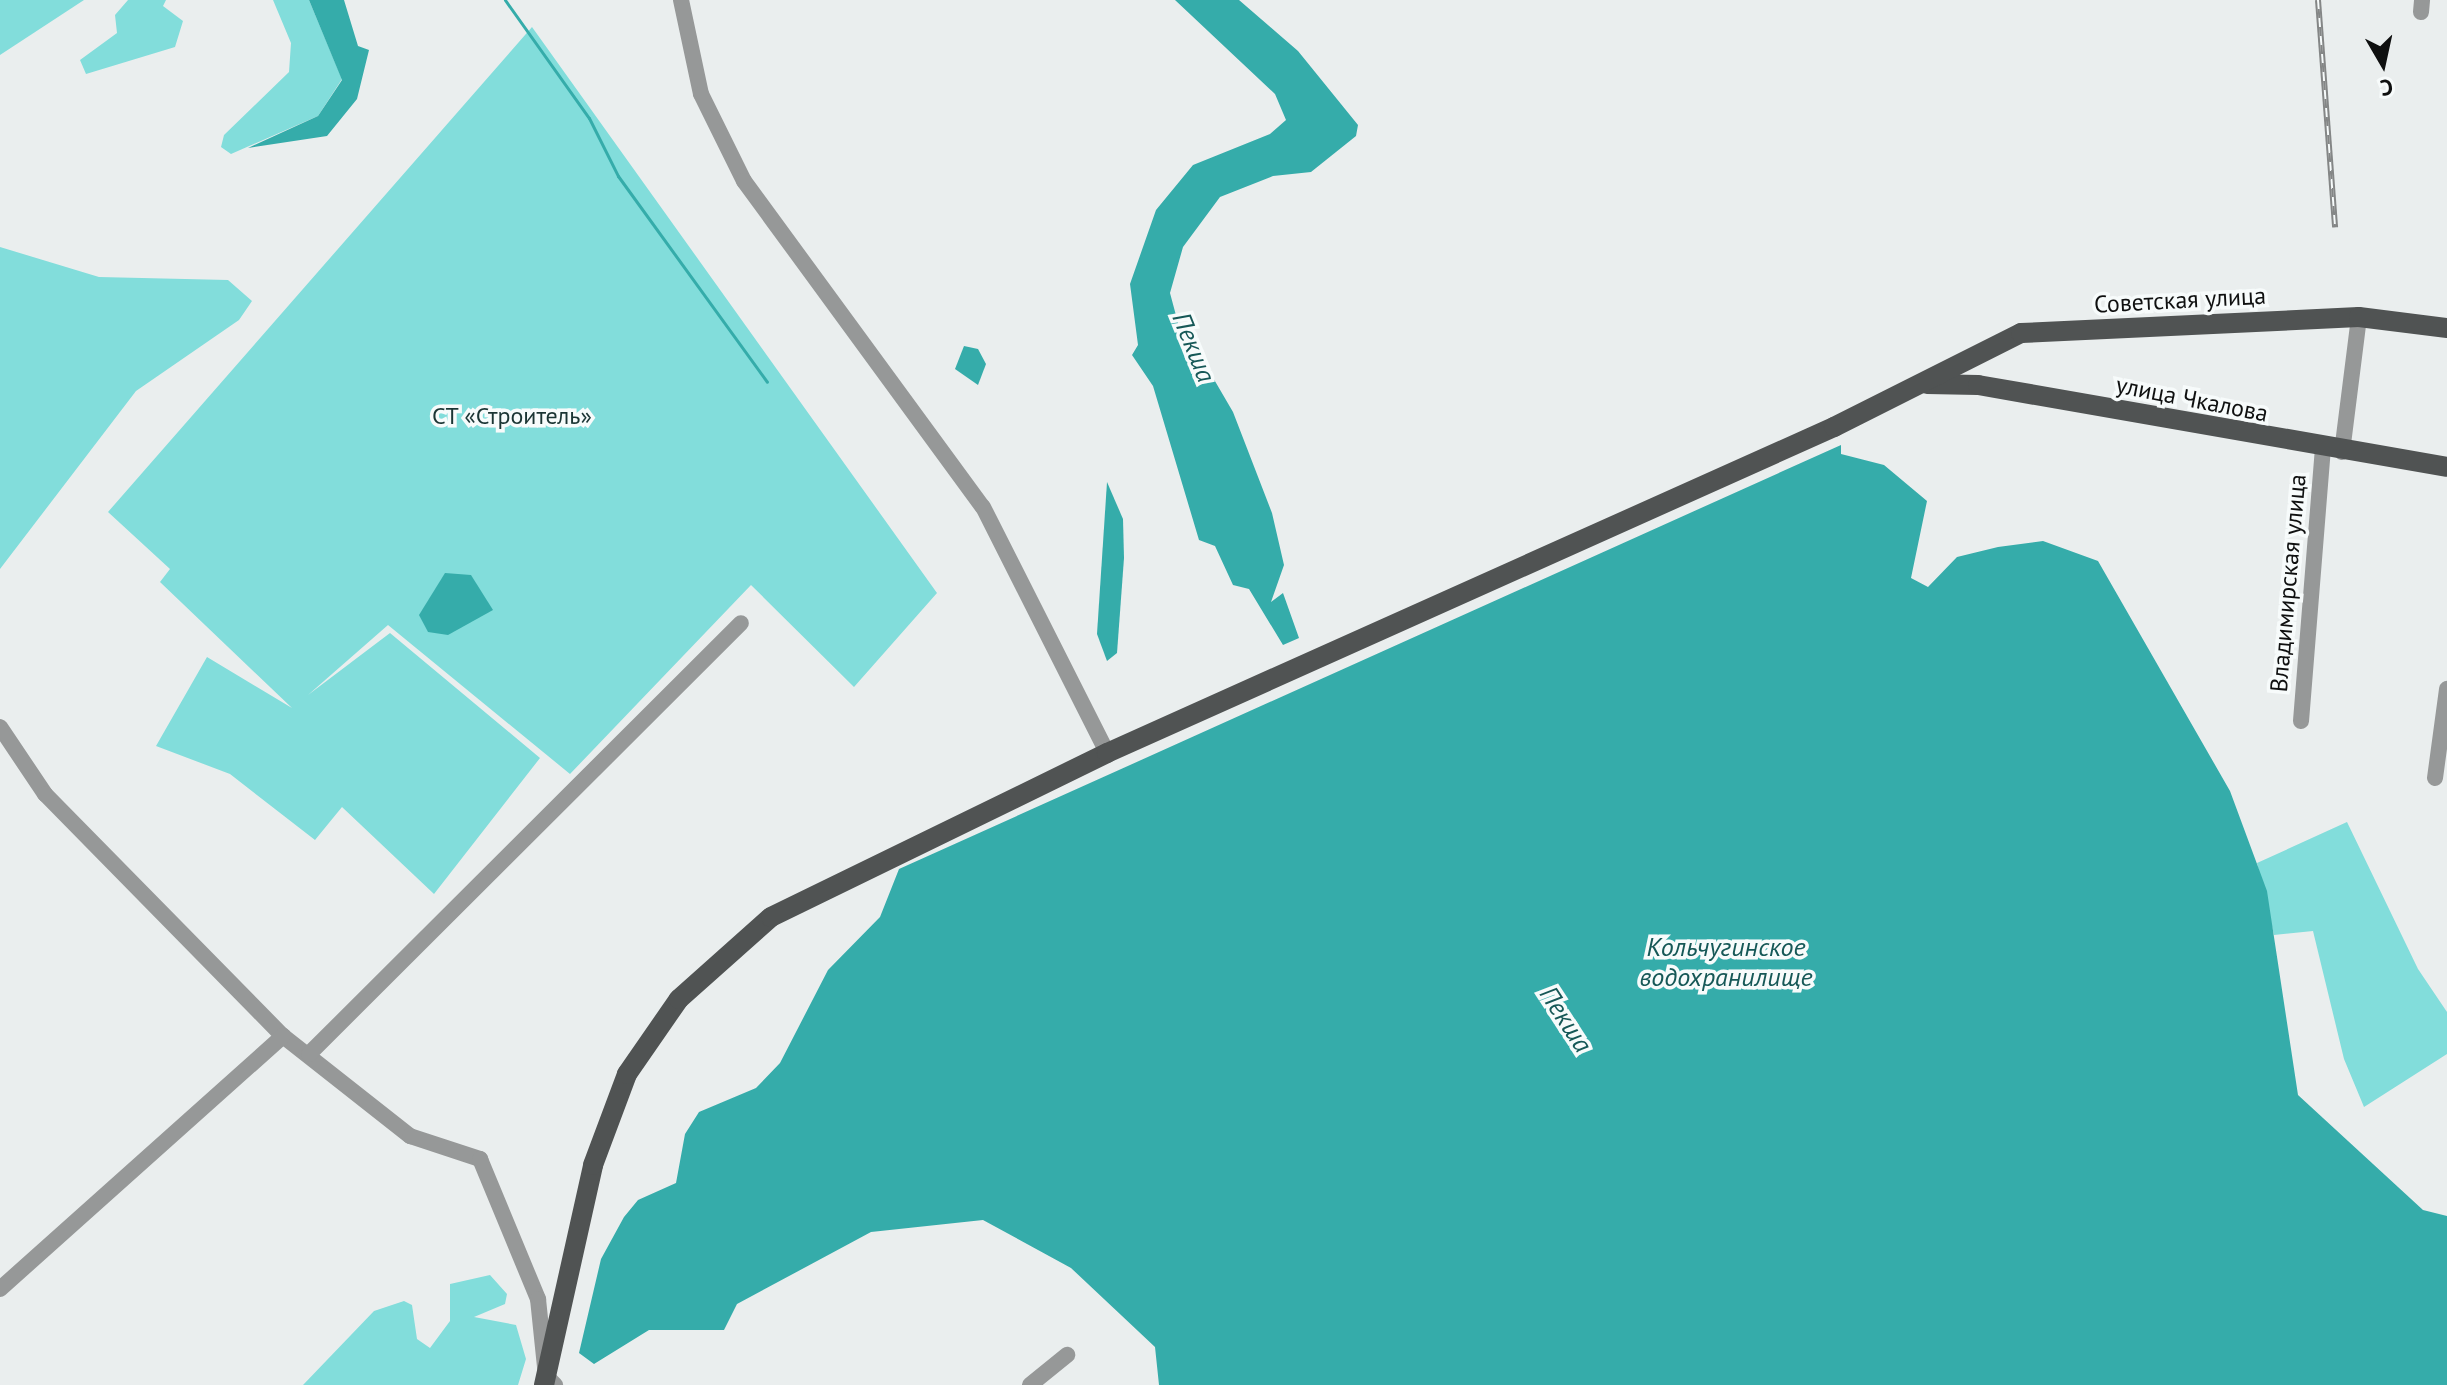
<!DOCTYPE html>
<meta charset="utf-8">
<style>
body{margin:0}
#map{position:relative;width:2447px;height:1385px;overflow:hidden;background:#eaeeee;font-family:"PT Sans",sans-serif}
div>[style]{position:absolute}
.green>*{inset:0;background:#82dddb}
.water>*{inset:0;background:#35acaa}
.stream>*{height:3px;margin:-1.5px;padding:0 1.5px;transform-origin:1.5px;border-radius:1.5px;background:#35acaa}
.minor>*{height:16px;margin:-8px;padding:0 8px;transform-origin:8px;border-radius:8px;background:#969898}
.major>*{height:20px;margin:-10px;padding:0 10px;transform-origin:10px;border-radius:10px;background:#505353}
.rail>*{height:6px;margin-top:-3px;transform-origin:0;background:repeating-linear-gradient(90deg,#f7fbfb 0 9px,#848686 0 18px);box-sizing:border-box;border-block:2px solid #848686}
span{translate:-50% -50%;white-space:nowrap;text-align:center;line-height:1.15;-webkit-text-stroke:7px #f7fbfb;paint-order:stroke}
.street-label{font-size:24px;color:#0f1010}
.park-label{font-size:24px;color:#1b3534}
.water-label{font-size:26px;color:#165857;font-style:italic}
.north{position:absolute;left:2343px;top:24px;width:80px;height:80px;-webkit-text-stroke:6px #f7fbfb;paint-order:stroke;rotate:171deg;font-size:22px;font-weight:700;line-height:32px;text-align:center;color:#0f1010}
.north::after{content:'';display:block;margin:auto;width:28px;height:36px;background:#0f1010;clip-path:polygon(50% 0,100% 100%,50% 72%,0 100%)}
</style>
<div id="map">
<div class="green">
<div style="clip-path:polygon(0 0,84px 0,0 55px)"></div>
<div style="clip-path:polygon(128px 0,166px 0,163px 6px,183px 21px,175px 47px,86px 74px,80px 60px,117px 33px,115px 15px)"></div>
<div style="clip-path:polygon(273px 0,309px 0,342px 79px,318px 116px,231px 154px,221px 147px,224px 135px,289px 72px,291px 43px)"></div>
<div style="clip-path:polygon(532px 27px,937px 593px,854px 687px,751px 585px,570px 774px,388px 625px,308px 695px,390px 633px,540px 758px,434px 894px,342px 807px,315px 840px,230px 774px,156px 746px,207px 657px,292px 708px,160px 582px,170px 569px,108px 512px)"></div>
<div style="clip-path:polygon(0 247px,99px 277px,228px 280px,252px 301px,239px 320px,136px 391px,0 569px)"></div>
<div style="clip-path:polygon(2347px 822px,2418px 969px,2447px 1012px,2447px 1054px,2364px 1107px,2344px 1059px,2313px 931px,2274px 935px,2257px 863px)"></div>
<div style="clip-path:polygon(490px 1275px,507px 1294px,505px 1304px,474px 1317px,516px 1325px,526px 1359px,518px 1385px,303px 1385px,374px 1311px,404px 1301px,412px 1305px,417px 1339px,430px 1348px,450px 1321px,450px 1284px)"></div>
</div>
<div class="water">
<div style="clip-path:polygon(309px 0,344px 0,358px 46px,369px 50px,357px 99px,327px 136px,248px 148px,318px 116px,342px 80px)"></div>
<div style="clip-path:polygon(1175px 0,1239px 0,1298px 51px,1358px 125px,1356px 136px,1311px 172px,1273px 176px,1220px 197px,1183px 247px,1170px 293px,1185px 349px,1212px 376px,1233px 412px,1272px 513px,1284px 565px,1271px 602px,1283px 593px,1299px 638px,1283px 645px,1249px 589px,1233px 585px,1215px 546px,1199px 540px,1153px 386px,1132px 355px,1138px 345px,1130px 284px,1156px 210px,1193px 165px,1270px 134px,1286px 120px,1275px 94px)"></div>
<div style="clip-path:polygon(964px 346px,978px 349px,986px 364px,978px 385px,955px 369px)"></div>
<div style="clip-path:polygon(1841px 445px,1841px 454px,1884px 465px,1927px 501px,1911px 578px,1928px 587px,1957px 557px,1998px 547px,2043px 541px,2098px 561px,2230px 791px,2267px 891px,2298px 1095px,2423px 1210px,2447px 1216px,2447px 1385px,1159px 1385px,1155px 1347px,1071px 1268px,983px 1220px,871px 1232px,737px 1304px,724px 1330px,649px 1330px,594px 1364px,579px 1353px,601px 1259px,624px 1217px,638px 1200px,676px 1183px,685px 1134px,699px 1112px,756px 1088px,780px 1063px,828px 970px,880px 917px,899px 869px)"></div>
<div style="clip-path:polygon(1107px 482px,1123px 519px,1124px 558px,1117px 653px,1107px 661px,1097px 634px)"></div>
<div style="clip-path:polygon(445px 573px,471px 575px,493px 610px,448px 635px,428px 632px,419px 615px)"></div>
</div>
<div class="stream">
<div style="left:505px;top:0;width:145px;rotate:54.6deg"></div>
<div style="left:589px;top:118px;width:65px;rotate:63.4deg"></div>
<div style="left:618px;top:176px;width:254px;rotate:54.1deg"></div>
</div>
<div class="minor">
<div style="left:681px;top:0;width:96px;rotate:78deg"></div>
<div style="left:701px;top:94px;width:97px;rotate:63.7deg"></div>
<div style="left:744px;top:181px;width:404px;rotate:53.8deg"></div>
<div style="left:983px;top:507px;width:275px;rotate:63.2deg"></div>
<div style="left:2421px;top:12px;width:12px;rotate:-85deg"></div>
<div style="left:2342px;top:452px;width:136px;rotate:-82.8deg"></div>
<div style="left:2301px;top:721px;width:272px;rotate:-85.4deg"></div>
<div style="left:0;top:727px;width:81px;rotate:56.1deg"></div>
<div style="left:45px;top:794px;width:339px;rotate:45.5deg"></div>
<div style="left:283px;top:1036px;width:162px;rotate:38.2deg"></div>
<div style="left:410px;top:1136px;width:74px;rotate:18.2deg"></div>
<div style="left:480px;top:1159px;width:152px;rotate:67.5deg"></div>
<div style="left:538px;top:1299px;width:77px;rotate:84.1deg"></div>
<div style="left:546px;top:1376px;width:13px;rotate:45deg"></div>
<div style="left:2435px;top:778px;width:90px;rotate:-82.3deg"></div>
<div style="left:309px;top:1054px;width:610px;rotate:-44.93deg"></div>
<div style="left:0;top:1289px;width:380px;rotate:-41.8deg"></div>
<div style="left:1030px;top:1385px;width:48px;rotate:-39deg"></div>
</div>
<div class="major">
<div style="left:1927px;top:384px;width:51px;rotate:1.1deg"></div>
<div style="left:1978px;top:385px;width:476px;rotate:9.9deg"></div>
<div style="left:544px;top:1385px;width:225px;rotate:-77.4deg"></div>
<div style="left:593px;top:1165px;width:97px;rotate:-69.5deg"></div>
<div style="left:627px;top:1074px;width:91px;rotate:-55.3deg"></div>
<div style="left:679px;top:999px;width:123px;rotate:-41.7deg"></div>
<div style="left:771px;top:917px;width:374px;rotate:-26deg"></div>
<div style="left:1107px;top:753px;width:797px;rotate:-24.15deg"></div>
<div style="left:1834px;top:427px;width:209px;rotate:-26.7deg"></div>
<div style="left:2021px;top:333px;width:338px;rotate:-2.7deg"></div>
<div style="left:2359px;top:317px;width:89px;rotate:7.1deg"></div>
</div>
<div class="rail">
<div style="left:2318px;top:0;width:228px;rotate:85.7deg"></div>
</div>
<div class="street-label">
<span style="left:2180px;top:300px;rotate:-3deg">Советская улица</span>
<span style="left:2192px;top:399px;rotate:11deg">улица Чкалова</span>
<span style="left:2288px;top:583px;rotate:-85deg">Владимирская улица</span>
</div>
<div class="park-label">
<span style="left:512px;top:416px">СТ «Строитель»</span>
</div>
<div class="water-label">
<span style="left:1194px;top:347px;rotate:68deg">Пекша</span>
<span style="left:1726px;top:962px">Кольчугинское<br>водохранилище</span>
<span style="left:1566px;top:1019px;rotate:57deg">Пекша</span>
</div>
<div class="north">С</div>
</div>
